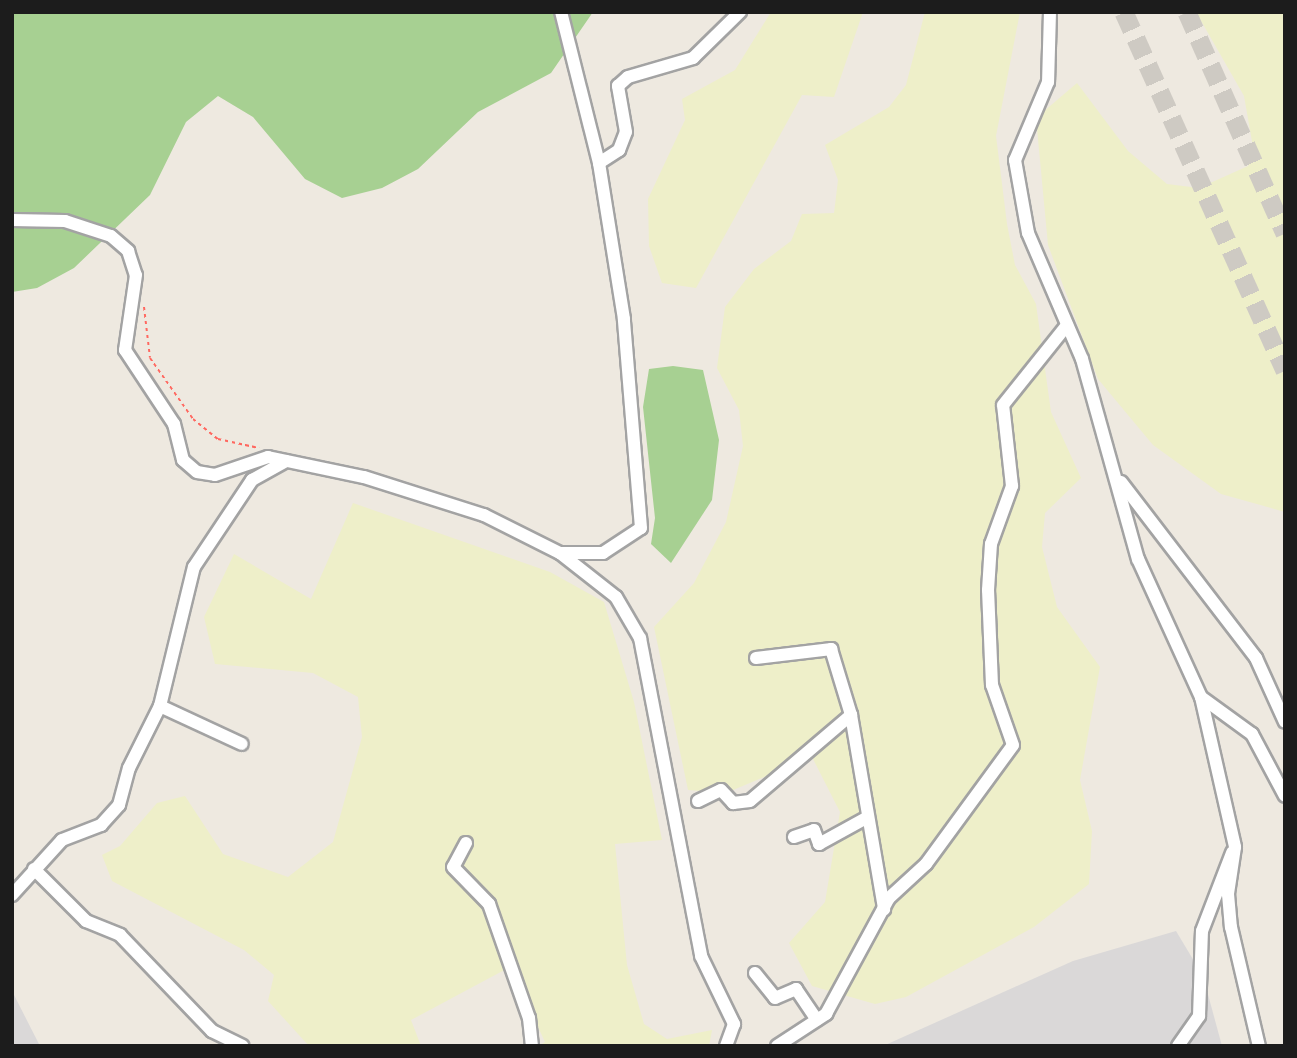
<!DOCTYPE html>
<style>
body{margin:0}
#map{position:relative;width:1297px;height:1058px;overflow:hidden;background:#eee9e0;font-family:"Public Sans",sans-serif}
div>[style]{position:absolute}
.residential>*{inset:0;background:#dad8d8}
.farmland>*{inset:0;background:#eeefc9}
.forest>*{inset:0;background:#a7d092}
.highway-tunnel>*{height:19px;margin-top:-9.5px;transform-origin:0;background:repeating-linear-gradient(90deg,#cecac3 0 19px,transparent 0 29px)}
.path>*{height:2px;margin-top:-1px;transform-origin:0;background:repeating-linear-gradient(90deg,#ff6860 0 3.5px,transparent 0 7px)}
.roads{filter:drop-shadow(2px 0 #a3a3a3) drop-shadow(-2px 0 #a3a3a3) drop-shadow(0 2px #a3a3a3) drop-shadow(0 -2px #a3a3a3)}
.minor>*{height:12px;margin:-6px;padding:0 6px;transform-origin:6px;border-radius:6px;background:#fff}
span{translate:-50% -50%;white-space:nowrap;text-align:center;line-height:1.15;-webkit-text-stroke:5px #fff;paint-order:stroke}
.frame{position:absolute;inset:0;border:14px solid #1c1c1c;pointer-events:none}
</style>
<div id="map">
<div class="residential">
<div style="clip-path:polygon(1176px 931px,1203px 976px,1222px 1046px,883px 1046px,1073px 961px)"></div>
<div style="clip-path:polygon(12px 991px,40px 1046px,12px 1046px)"></div>
</div>
<div class="farmland">
<div style="clip-path:polygon(771px 12px,863px 12px,834px 97px,802px 95px,696px 288px,662px 283px,649px 246px,648px 199px,685px 120px,682px 99px,735px 70px)"></div>
<div style="clip-path:polygon(925px 12px,1020px 12px,996px 136px,1007px 224px,1015px 265px,1036px 304px,1051px 412px,1081px 478px,1045px 513px,1042px 547px,1057px 607px,1100px 667px,1080px 780px,1092px 831px,1089px 884px,1034px 927px,906px 997px,875px 1004px,812px 986px,789px 943px,825px 902px,840px 812px,812px 757px,726px 793px,688px 790px,654px 627px,694px 583px,726px 522px,743px 446px,739px 410px,717px 368px,725px 307px,754px 269px,791px 241px,802px 214px,834px 213px,838px 180px,825px 145px,889px 107px,906px 85px)"></div>
<div style="clip-path:polygon(1196px 12px,1285px 12px,1285px 512px,1221px 494px,1153px 445px,1098px 379px,1048px 245px,1036px 118px,1077px 83px,1128px 151px,1167px 184px,1199px 188px,1248px 166px,1253px 147px,1244px 96px)"></div>
<div style="clip-path:polygon(353px 503px,550px 572px,604px 602px,634px 702px,662px 840px,615px 844px,627px 965px,644px 1024px,667px 1039px,712px 1030px,709px 1046px,539px 1046px,545px 1042px,510px 967px,411px 1020px,421px 1046px,309px 1046px,268px 1001px,274px 975px,244px 950px,112px 881px,102px 855px,120px 846px,157px 803px,185px 796px,223px 854px,288px 877px,333px 842px,362px 737px,358px 697px,313px 673px,215px 664px,204px 617px,234px 554px,311px 599px)"></div>
</div>
<div class="forest">
<div style="clip-path:polygon(12px 12px,593px 12px,551px 73px,478px 112px,418px 169px,382px 188px,342px 198px,305px 179px,253px 117px,218px 96px,186px 122px,150px 195px,74px 268px,37px 288px,12px 292px)"></div>
<div style="clip-path:polygon(673px 366px,703px 370px,719px 440px,712px 500px,671px 563px,651px 544px,655px 518px,643px 407px,649px 369px)"></div>
</div>
<div class="highway-tunnel">
<div style="left:1124px;top:12px;width:393px;rotate:65.8deg"></div>
<div style="left:1187px;top:12px;width:242px;rotate:66.1deg"></div>
</div>
<div class="path">
<div style="left:144px;top:307px;width:51px;rotate:83.3deg"></div>
<div style="left:150px;top:358px;width:75px;rotate:54.8deg"></div>
<div style="left:193px;top:419px;width:32px;rotate:39deg"></div>
<div style="left:218px;top:439px;width:42px;rotate:12.4deg"></div>
</div>
<div class="roads">
<div class="minor">
<div style="left:1050px;top:12px;width:70px;rotate:91.6deg"></div>
<div style="left:1048px;top:82px;width:85px;rotate:112.9deg"></div>
<div style="left:1015px;top:160px;width:74px;rotate:79.9deg"></div>
<div style="left:1028px;top:233px;width:137px;rotate:66.8deg"></div>
<div style="left:1082px;top:359px;width:208px;rotate:74.4deg"></div>
<div style="left:1138px;top:559px;width:152px;rotate:65.5deg"></div>
<div style="left:1201px;top:697px;width:154px;rotate:77.2deg"></div>
<div style="left:1235px;top:847px;width:48px;rotate:98.5deg"></div>
<div style="left:1228px;top:894px;width:33px;rotate:85deg"></div>
<div style="left:1231px;top:927px;width:122px;rotate:76.8deg"></div>
<div style="left:599px;top:163px;width:24px;rotate:-33deg"></div>
<div style="left:619px;top:150px;width:19px;rotate:-69deg"></div>
<div style="left:626px;top:132px;width:47px;rotate:-99.9deg"></div>
<div style="left:618px;top:86px;width:13px;rotate:-42deg"></div>
<div style="left:628px;top:77px;width:68px;rotate:-16.3deg"></div>
<div style="left:693px;top:58px;width:66px;rotate:-44.4deg"></div>
<div style="left:12px;top:220px;width:53px;rotate:1.1deg"></div>
<div style="left:65px;top:221px;width:48px;rotate:18.1deg"></div>
<div style="left:111px;top:236px;width:23px;rotate:41deg"></div>
<div style="left:128px;top:251px;width:25px;rotate:72deg"></div>
<div style="left:136px;top:275px;width:76px;rotate:98.3deg"></div>
<div style="left:125px;top:350px;width:89px;rotate:56.5deg"></div>
<div style="left:174px;top:424px;width:37px;rotate:76deg"></div>
<div style="left:183px;top:460px;width:18px;rotate:41deg"></div>
<div style="left:197px;top:472px;width:18px;rotate:9deg"></div>
<div style="left:215px;top:475px;width:56px;rotate:-18.8deg"></div>
<div style="left:268px;top:457px;width:98px;rotate:11.8deg"></div>
<div style="left:364px;top:477px;width:126px;rotate:17.6deg"></div>
<div style="left:484px;top:515px;width:85px;rotate:26.6deg"></div>
<div style="left:560px;top:553px;width:43px"></div>
<div style="left:603px;top:553px;width:45px;rotate:-33.3deg"></div>
<div style="left:641px;top:528px;width:210px;rotate:-94.7deg"></div>
<div style="left:624px;top:319px;width:158px;rotate:-99.1deg"></div>
<div style="left:599px;top:163px;width:156px;rotate:-104.1deg"></div>
<div style="left:1121px;top:482px;width:222px;rotate:52.5deg"></div>
<div style="left:1256px;top:658px;width:70px;rotate:65.6deg"></div>
<div style="left:560px;top:553px;width:71px;rotate:38.2deg"></div>
<div style="left:616px;top:597px;width:48px;rotate:59.7deg"></div>
<div style="left:640px;top:638px;width:324px;rotate:79.1deg"></div>
<div style="left:701px;top:956px;width:76px;rotate:64.1deg"></div>
<div style="left:734px;top:1024px;width:23px;rotate:110deg"></div>
<div style="left:756px;top:658px;width:76px;rotate:-6.8deg"></div>
<div style="left:831px;top:649px;width:69px;rotate:73.1deg"></div>
<div style="left:851px;top:715px;width:197px;rotate:80.3deg"></div>
<div style="left:1201px;top:697px;width:63px;rotate:36deg"></div>
<div style="left:1252px;top:734px;width:70px;rotate:62deg"></div>
<div style="left:160px;top:706px;width:90px;rotate:24.9deg"></div>
<div style="left:698px;top:801px;width:25px;rotate:-26deg"></div>
<div style="left:721px;top:790px;width:18px;rotate:47deg"></div>
<div style="left:733px;top:803px;width:17px;rotate:-7deg"></div>
<div style="left:750px;top:801px;width:133px;rotate:-40.4deg"></div>
<div style="left:794px;top:837px;width:21px;rotate:-19deg"></div>
<div style="left:814px;top:830px;width:15px;rotate:70deg"></div>
<div style="left:819px;top:844px;width:56px;rotate:-28.9deg"></div>
<div style="left:466px;top:843px;width:27px;rotate:118deg"></div>
<div style="left:453px;top:867px;width:52px;rotate:45.8deg"></div>
<div style="left:489px;top:904px;width:121px;rotate:70.7deg"></div>
<div style="left:529px;top:1018px;width:28px;rotate:84deg"></div>
<div style="left:34px;top:869px;width:74px;rotate:45deg"></div>
<div style="left:86px;top:921px;width:37px;rotate:22deg"></div>
<div style="left:120px;top:935px;width:133px;rotate:46.2deg"></div>
<div style="left:212px;top:1031px;width:34px;rotate:26deg"></div>
<div style="left:12px;top:895px;width:74px;rotate:-47.7deg"></div>
<div style="left:62px;top:840px;width:42px;rotate:-21deg"></div>
<div style="left:101px;top:825px;width:27px;rotate:-48deg"></div>
<div style="left:119px;top:805px;width:38px;rotate:-75deg"></div>
<div style="left:129px;top:768px;width:69px;rotate:-63.4deg"></div>
<div style="left:160px;top:706px;width:143px;rotate:-76.3deg"></div>
<div style="left:194px;top:567px;width:105px;rotate:-56.3deg"></div>
<div style="left:252px;top:480px;width:39px;rotate:-29deg"></div>
<div style="left:755px;top:973px;width:32px;rotate:51deg"></div>
<div style="left:775px;top:998px;width:23px;rotate:-23deg"></div>
<div style="left:796px;top:989px;width:37px;rotate:56deg"></div>
<div style="left:777px;top:1046px;width:59px;rotate:-33.1deg"></div>
<div style="left:826px;top:1014px;width:132px;rotate:-61.5deg"></div>
<div style="left:889px;top:898px;width:50px;rotate:-42.6deg"></div>
<div style="left:926px;top:864px;width:147px;rotate:-53.8deg"></div>
<div style="left:1013px;top:745px;width:64px;rotate:-109.3deg"></div>
<div style="left:992px;top:685px;width:95px;rotate:-92.4deg"></div>
<div style="left:988px;top:590px;width:46px;rotate:-86.3deg"></div>
<div style="left:991px;top:544px;width:62px;rotate:-70.1deg"></div>
<div style="left:1012px;top:486px;width:81px;rotate:-96.3deg"></div>
<div style="left:1003px;top:405px;width:102px;rotate:-51.3deg"></div>
<div style="left:1178px;top:1046px;width:37px;rotate:-55deg"></div>
<div style="left:1199px;top:1016px;width:85px;rotate:-88deg"></div>
<div style="left:1202px;top:931px;width:84px;rotate:-69deg"></div>
</div>
</div>
<div class="frame"></div>
</div>
